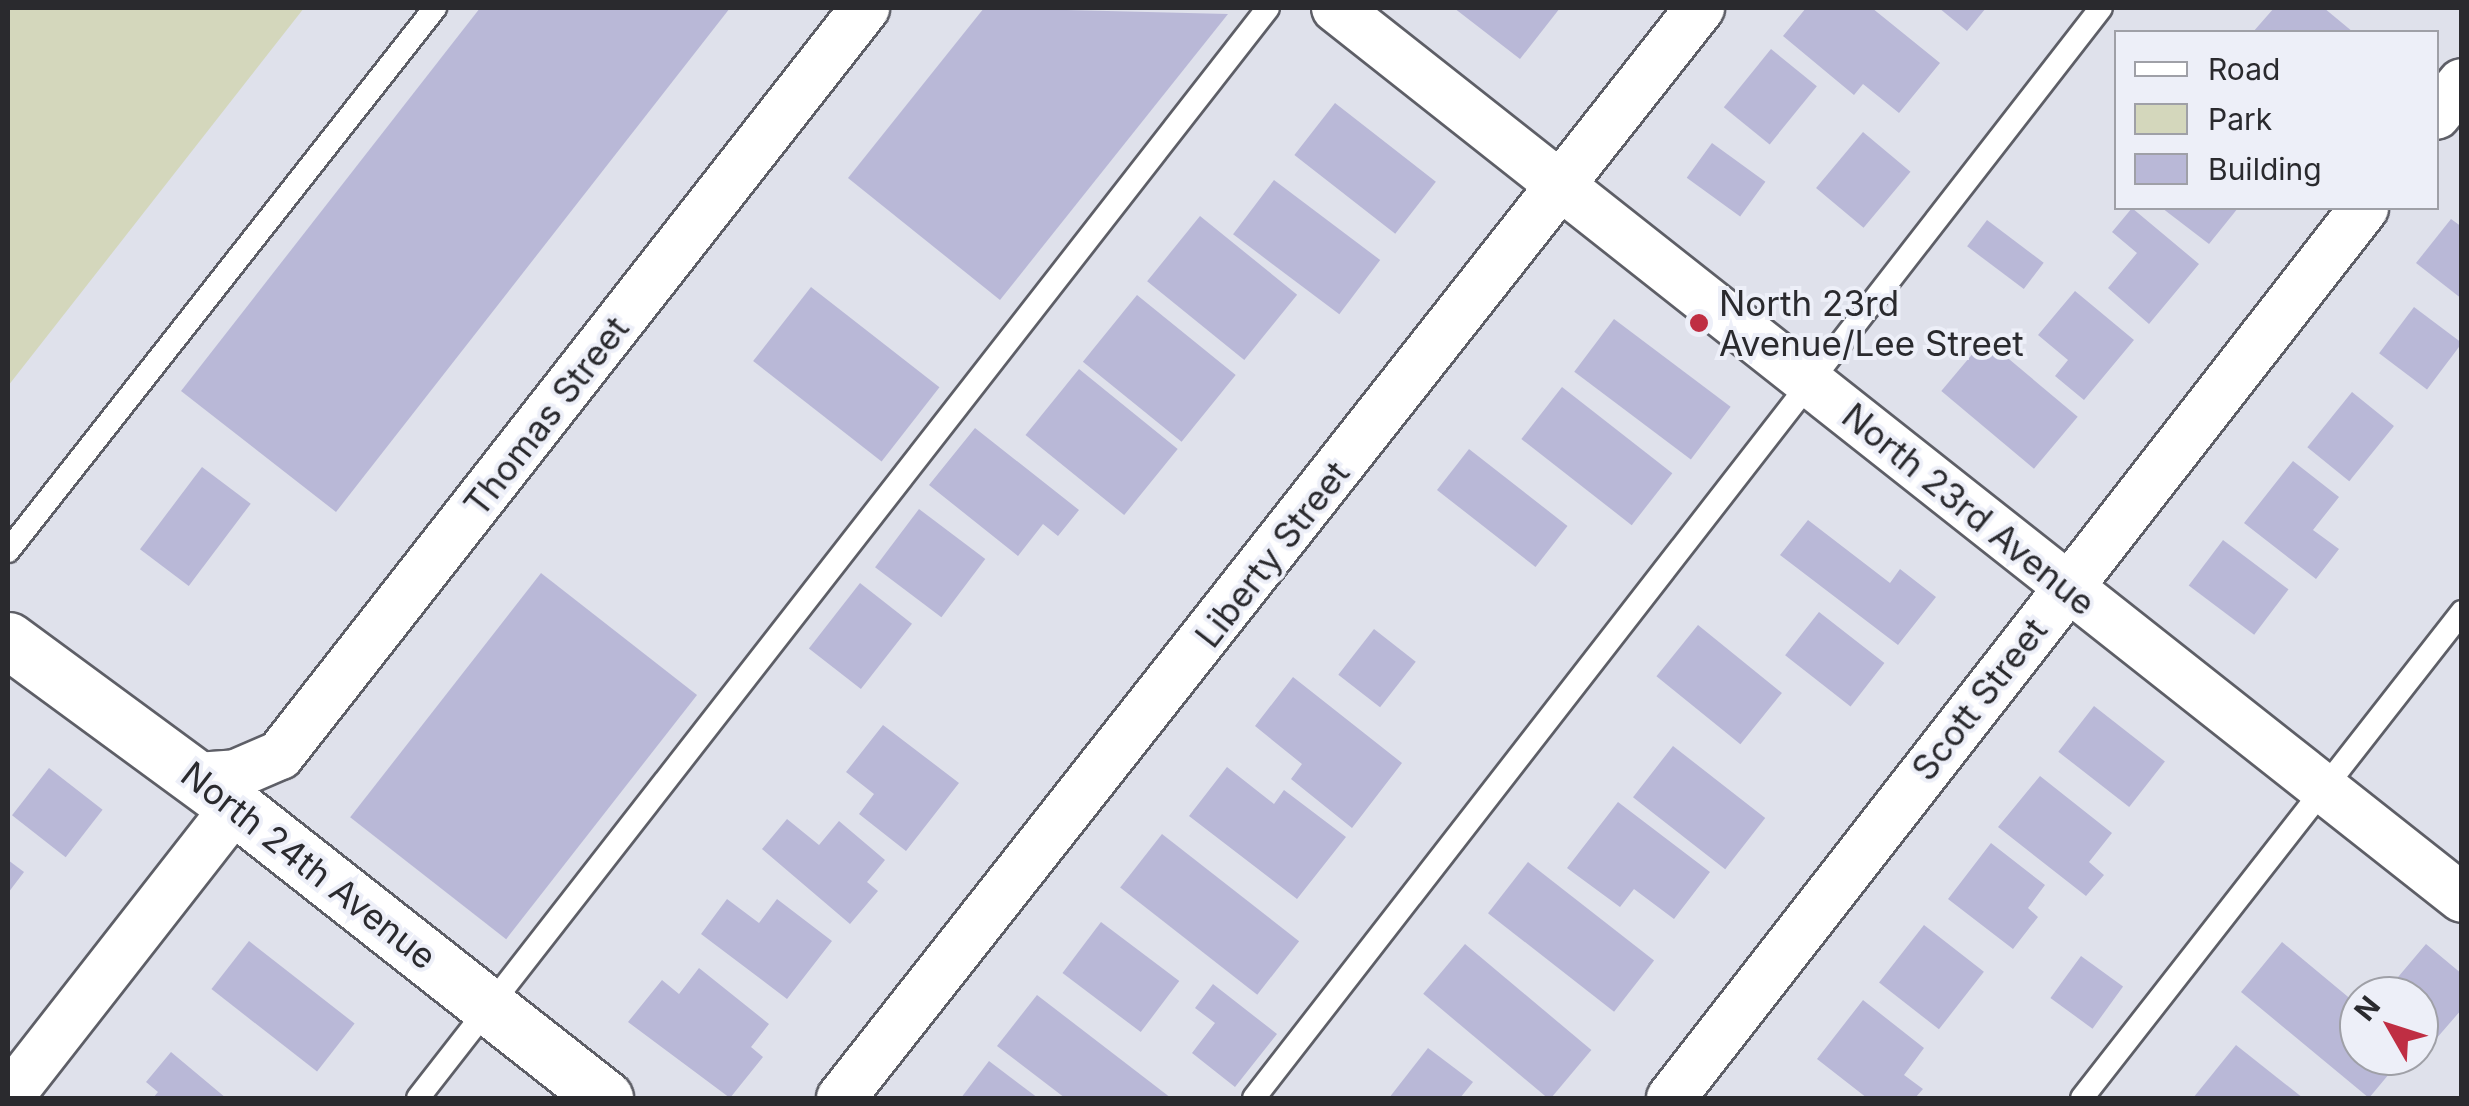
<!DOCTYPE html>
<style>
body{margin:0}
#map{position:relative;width:2469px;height:1106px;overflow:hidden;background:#dfe1eb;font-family:Inter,sans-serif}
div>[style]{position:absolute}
.green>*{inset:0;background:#d4d7bc}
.building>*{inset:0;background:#b9b8d7;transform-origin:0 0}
.roads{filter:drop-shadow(2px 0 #5e5f67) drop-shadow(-2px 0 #5e5f67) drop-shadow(0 2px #5e5f67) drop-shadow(0 -2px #5e5f67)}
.service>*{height:22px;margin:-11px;padding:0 11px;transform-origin:11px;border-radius:11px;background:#fff}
.minor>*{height:48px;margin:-24px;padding:0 24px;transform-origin:24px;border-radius:24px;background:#fff}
.tertiary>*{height:55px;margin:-27.5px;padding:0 27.5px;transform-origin:27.5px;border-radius:27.5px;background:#fff}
.dots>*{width:28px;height:28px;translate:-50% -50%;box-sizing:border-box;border:5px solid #edeff8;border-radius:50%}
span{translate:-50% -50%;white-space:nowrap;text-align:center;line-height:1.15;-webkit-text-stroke:8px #edeff8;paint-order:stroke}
.poi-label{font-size:35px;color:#2a2a2e}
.left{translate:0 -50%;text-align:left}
.street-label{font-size:35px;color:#2a2a2e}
.frame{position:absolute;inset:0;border:10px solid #2a2a2e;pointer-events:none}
.legend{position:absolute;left:2114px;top:30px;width:325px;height:180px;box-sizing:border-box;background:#edeff8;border:2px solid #9fa0a7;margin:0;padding:12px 18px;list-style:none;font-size:30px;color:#2a2a2e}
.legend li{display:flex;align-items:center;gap:20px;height:50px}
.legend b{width:50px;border:2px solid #9fa0a7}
.north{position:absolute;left:2339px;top:976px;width:100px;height:100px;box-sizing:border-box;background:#edeff8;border:2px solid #9fa0a7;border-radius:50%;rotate:309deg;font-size:28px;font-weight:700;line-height:40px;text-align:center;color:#2a2a2e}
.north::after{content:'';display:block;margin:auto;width:35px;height:45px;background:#bf2e43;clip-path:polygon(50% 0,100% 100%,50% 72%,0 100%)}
</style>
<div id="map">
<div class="green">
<div style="clip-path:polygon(8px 8px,304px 8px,8px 386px)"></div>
</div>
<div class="building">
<div style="clip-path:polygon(480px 8px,730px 8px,336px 512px,181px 391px)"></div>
<div style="clip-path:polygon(984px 8px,1228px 14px,1000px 300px,848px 178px)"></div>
<div style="clip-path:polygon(1454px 8px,1560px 8px,1520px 59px)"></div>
<div style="clip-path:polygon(1806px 8px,1872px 8px,1940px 63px,1899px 113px,1863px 84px,1854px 95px,1783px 36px)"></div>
<div style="clip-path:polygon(1939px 8px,1986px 8px,1967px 31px)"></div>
<div style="clip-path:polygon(2274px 8px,2324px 8px,2353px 32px,2253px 32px)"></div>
<div style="left:1771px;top:49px;width:59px;height:75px;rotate:39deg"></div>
<div style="left:1335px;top:103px;width:128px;height:66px;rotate:38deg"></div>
<div style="left:1863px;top:132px;width:62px;height:73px;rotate:40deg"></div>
<div style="left:1712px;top:143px;width:66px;height:43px;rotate:36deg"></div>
<div style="left:1274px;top:180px;width:133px;height:68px;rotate:37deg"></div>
<div style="clip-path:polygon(2132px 208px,2199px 264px,2149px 324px,2108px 288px,2137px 253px,2112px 232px)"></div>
<div style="clip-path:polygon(2162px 208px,2238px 208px,2209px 244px)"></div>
<div style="left:1200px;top:216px;width:125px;height:84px;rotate:39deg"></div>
<div style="clip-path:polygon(2451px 219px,2462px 227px,2462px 299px,2416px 263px)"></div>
<div style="left:1987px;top:220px;width:71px;height:33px;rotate:37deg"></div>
<div style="left:811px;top:287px;width:163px;height:94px;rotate:38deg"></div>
<div style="clip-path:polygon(2075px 291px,2134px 340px,2084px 400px,2055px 376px,2068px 360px,2038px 335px)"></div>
<div style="left:1137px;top:295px;width:127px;height:86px;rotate:39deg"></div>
<div style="left:2414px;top:307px;width:60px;height:58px;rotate:37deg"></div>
<div style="left:1614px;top:319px;width:146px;height:66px;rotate:37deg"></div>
<div style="left:1985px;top:339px;width:121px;height:68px;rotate:40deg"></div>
<div style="left:1079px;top:369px;width:127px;height:85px;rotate:39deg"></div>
<div style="left:1562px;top:387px;width:140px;height:66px;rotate:38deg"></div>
<div style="left:2352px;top:392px;width:54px;height:71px;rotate:39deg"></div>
<div style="clip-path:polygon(975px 428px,1079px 510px,1058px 536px,1043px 524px,1018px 556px,929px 485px)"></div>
<div style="left:1469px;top:449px;width:125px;height:52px;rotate:38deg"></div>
<div style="clip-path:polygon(2293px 461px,2339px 497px,2313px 530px,2339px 549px,2316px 579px,2244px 523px)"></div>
<div style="left:202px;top:467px;width:61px;height:103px;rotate:37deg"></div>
<div style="left:919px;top:509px;width:83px;height:73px;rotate:37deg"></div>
<div style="clip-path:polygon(1808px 520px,1890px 583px,1900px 569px,1936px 597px,1898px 645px,1780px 555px)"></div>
<div style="left:2223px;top:540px;width:82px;height:57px;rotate:37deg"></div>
<div style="left:541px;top:573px;width:198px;height:310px;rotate:38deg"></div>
<div style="left:860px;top:583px;width:66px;height:83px;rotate:38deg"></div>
<div style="left:1819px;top:612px;width:83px;height:55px;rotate:38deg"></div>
<div style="left:1698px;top:625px;width:108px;height:66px;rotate:39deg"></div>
<div style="left:1374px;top:629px;width:53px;height:58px;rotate:38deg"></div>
<div style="clip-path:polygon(1293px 677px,1402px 763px,1352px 828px,1291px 779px,1302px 764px,1255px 726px)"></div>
<div style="left:2094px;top:706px;width:90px;height:58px;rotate:38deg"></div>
<div style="clip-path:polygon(883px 725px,959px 783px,906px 851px,859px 814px,874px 794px,846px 772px)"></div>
<div style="left:1673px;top:746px;width:117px;height:65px;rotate:38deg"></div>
<div style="clip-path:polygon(1227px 767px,1274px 804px,1284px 790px,1346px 837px,1297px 899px,1189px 816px)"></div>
<div style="left:49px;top:768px;width:68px;height:60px;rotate:38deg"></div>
<div style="clip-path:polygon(2040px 776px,2112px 833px,2089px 862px,2104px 875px,2086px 896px,1998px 827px)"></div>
<div style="clip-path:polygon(1618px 802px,1710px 872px,1674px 919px,1634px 889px,1620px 907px,1567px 868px)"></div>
<div style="clip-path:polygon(787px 819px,819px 845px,839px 821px,885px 860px,867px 882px,878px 891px,850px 924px,762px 849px)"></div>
<div style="left:1162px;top:834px;width:174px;height:68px;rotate:38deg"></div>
<div style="clip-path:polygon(1991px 843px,2045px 885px,2028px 908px,2038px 917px,2013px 949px,1948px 899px)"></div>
<div style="clip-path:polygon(8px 860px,24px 872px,8px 893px)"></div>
<div style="left:1528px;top:862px;width:160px;height:65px;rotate:38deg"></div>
<div style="clip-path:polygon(727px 899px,759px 923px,777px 899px,832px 941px,787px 999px,701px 934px)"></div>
<div style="left:1101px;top:922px;width:98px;height:64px;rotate:37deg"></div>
<div style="left:1924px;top:925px;width:76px;height:73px;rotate:38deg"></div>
<div style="left:249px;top:941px;width:134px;height:61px;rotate:38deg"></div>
<div style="clip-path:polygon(2282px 942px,2359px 1006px,2359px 1056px,2404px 1056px,2369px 1098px,2241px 992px)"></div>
<div style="left:1465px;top:944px;width:165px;height:65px;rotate:40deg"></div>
<div style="clip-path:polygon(2426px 944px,2462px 974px,2462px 1009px,2429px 1047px,2419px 1038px,2419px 996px,2382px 996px)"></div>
<div style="left:2081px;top:956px;width:52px;height:52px;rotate:36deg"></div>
<div style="clip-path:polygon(699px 968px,769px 1024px,751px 1047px,763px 1057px,730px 1098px,628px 1022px,662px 980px,679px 994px)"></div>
<div style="clip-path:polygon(1213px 984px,1277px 1034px,1235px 1087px,1192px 1053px,1215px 1023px,1195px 1008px)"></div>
<div style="clip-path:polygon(1037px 995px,1171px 1098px,1065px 1098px,997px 1046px)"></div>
<div style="clip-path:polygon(1863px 1000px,1924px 1048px,1904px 1075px,1923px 1089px,1915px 1098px,1867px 1098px,1817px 1059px)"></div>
<div style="clip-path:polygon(2236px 1045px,2303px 1098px,2193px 1098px)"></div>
<div style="clip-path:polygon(1428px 1048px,1473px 1082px,1460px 1098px,1389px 1098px)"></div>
<div style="clip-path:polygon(171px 1052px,226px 1098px,153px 1098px,158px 1092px,146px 1082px)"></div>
<div style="clip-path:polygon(989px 1061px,1038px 1098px,961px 1098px)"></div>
</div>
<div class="roads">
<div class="service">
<div style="left:8px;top:551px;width:691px;rotate:-51.82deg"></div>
<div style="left:418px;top:1098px;width:1382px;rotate:-52.05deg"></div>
<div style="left:1254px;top:1098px;width:1380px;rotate:-52.15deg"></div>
<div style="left:2082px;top:1098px;width:617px;rotate:-51.98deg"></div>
</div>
<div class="minor">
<div style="left:1336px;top:8px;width:1435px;rotate:38.32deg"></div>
<div style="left:2436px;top:115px;width:41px;rotate:-50.9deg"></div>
<div style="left:197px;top:777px;width:39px;rotate:-4deg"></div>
<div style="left:236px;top:774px;width:48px;rotate:-23.4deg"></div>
<div style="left:280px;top:755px;width:949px;rotate:-51.93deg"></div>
<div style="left:8px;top:1098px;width:369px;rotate:-52deg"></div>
<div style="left:841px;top:1098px;width:1388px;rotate:-51.76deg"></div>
<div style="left:1671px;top:1098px;width:1128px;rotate:-52.09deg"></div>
</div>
<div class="tertiary">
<div style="left:8px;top:640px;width:282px;rotate:36.3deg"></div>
<div style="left:235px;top:807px;width:471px;rotate:38.2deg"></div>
</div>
</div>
<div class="dots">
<div style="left:1699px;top:323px;background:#bf2e43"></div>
</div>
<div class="poi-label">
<span class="left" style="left:1719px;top:323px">North 23rd<br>Avenue/Lee Street</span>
</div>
<div class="street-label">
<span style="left:546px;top:416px;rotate:-52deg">Thomas Street</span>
<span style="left:1969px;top:509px;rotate:39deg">North 23rd Avenue</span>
<span style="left:1272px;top:554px;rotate:-52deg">Liberty Street</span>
<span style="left:1979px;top:699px;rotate:-52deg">Scott Street</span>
<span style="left:309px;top:865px;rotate:38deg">North 24th Avenue</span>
</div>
<div class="frame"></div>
<ul class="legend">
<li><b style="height:12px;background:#fff"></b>Road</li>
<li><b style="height:28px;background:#d4d7bc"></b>Park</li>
<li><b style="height:28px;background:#b9b8d7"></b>Building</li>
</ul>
<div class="north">N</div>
</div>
